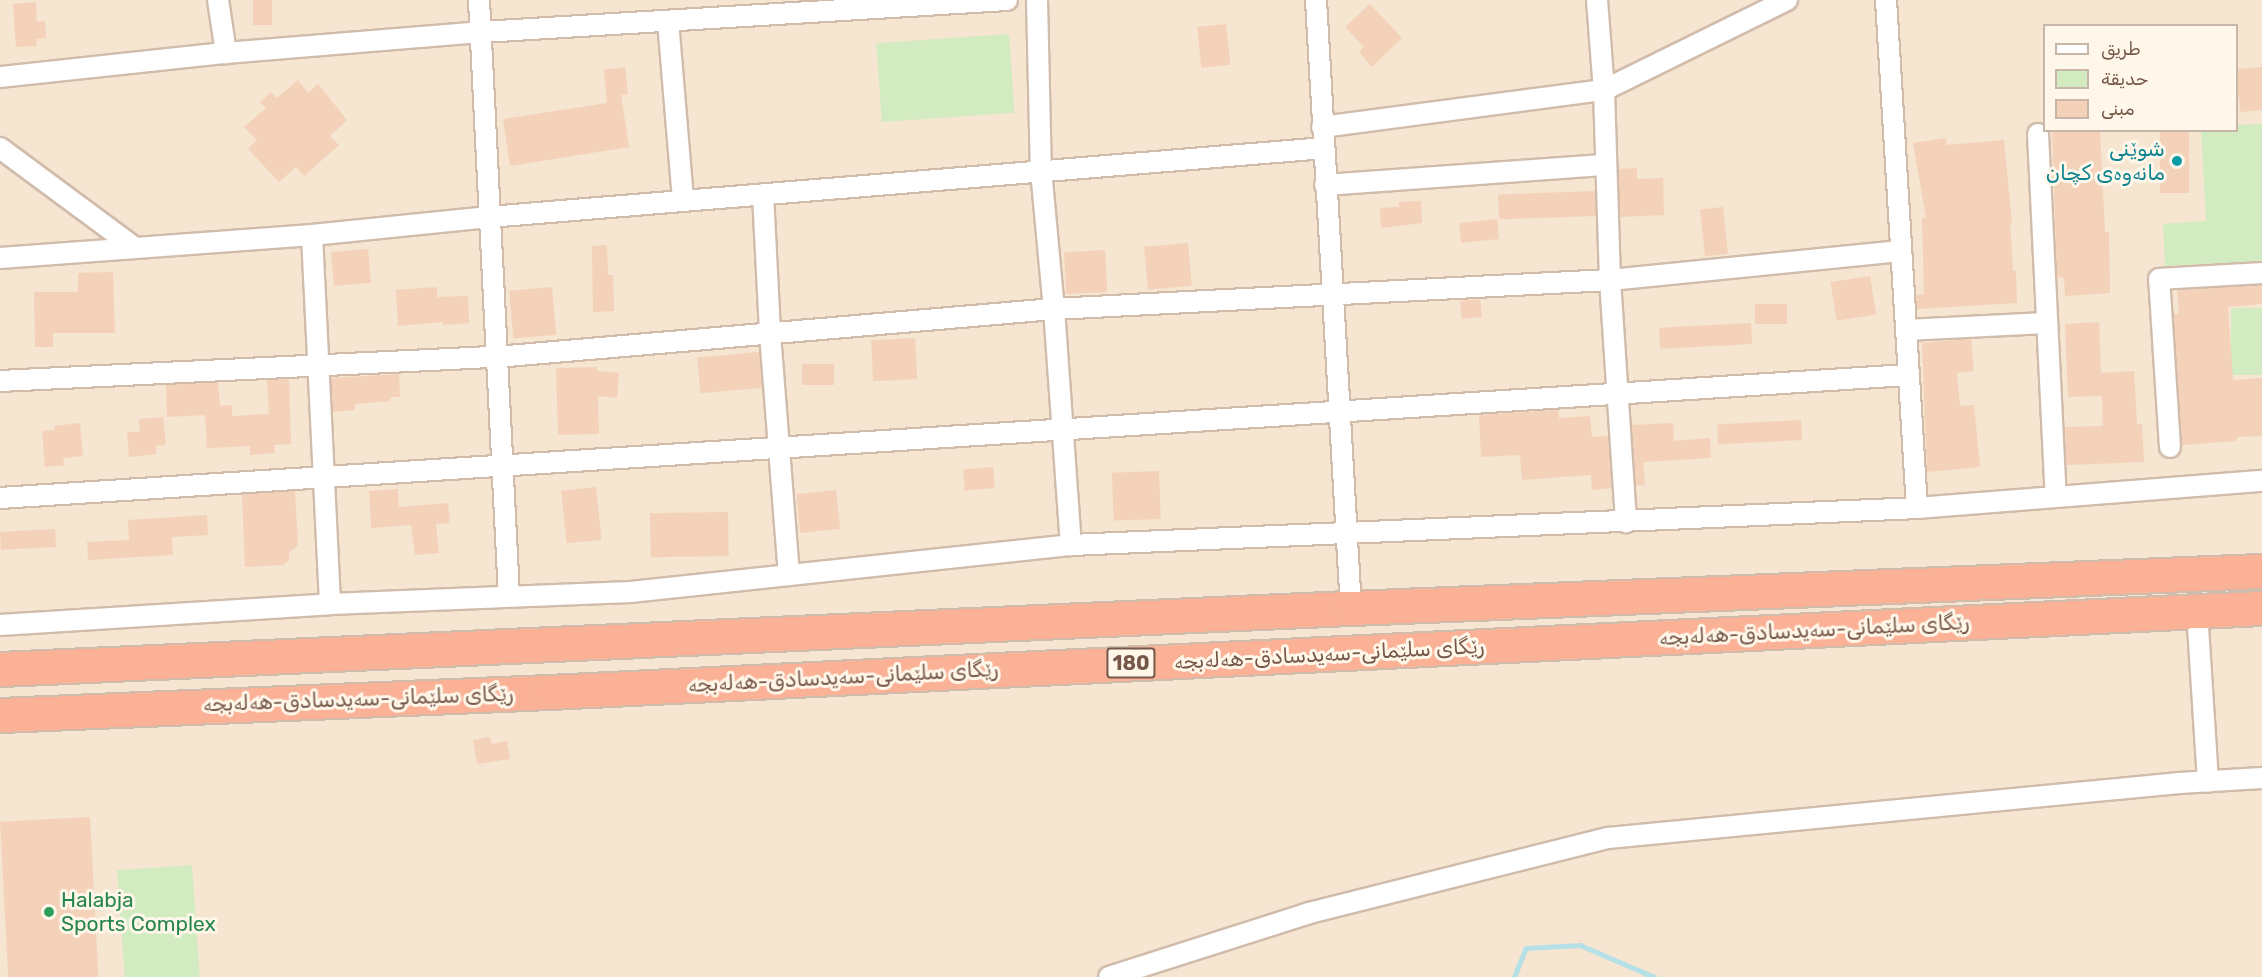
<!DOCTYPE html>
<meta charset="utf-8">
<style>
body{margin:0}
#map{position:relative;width:2262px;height:977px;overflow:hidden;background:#fdf3e3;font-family:Rubik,"Noto Naskh Arabic",sans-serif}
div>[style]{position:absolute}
.residential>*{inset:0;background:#f5e5d1}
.green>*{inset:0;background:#d2ebc0;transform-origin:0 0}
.stream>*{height:5px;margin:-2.5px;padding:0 2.5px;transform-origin:2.5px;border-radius:2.5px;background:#b6e0e8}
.building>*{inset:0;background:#f4d1b9;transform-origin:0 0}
.roads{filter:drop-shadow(2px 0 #d1bcac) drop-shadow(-2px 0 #d1bcac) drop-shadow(0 2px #d1bcac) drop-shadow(0 -2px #d1bcac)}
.street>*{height:20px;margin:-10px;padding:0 10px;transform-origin:10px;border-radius:10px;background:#fff}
.highway>*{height:33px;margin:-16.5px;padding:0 16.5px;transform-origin:16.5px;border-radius:16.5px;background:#fab196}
.dots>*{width:16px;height:16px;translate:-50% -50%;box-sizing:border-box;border:3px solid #fff7ea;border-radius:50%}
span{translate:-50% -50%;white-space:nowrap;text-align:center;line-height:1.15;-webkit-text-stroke:6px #fff7ea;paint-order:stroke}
.shield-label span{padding:2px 4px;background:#fff7ea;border:2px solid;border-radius:4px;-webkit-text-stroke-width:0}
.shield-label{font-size:20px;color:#765848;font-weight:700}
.culture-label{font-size:21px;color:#0d838f}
.right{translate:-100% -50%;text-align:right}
.street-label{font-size:21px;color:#765848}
.leisure-label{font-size:21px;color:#27864d}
.left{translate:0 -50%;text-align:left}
.legend{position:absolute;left:2043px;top:24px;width:195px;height:108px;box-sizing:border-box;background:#fff7ea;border:2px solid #c8b7a9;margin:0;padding:8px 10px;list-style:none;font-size:18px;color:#765848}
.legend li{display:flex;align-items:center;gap:12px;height:30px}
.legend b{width:30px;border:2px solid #c8b7a9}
</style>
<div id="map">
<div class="residential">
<div style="clip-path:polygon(evenodd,0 0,2262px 0,2262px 977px,0 977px,0 0,2044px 26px,2236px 26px,2236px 130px,2044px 130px,2044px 26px)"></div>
</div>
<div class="green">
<div style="left:1009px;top:34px;width:79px;height:133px;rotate:86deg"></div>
<div style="clip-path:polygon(2262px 124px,2262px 261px,2165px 266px,2163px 224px,2206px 221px,2201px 131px,2236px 130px,2237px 125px)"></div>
<div style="left:2262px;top:308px;width:67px;height:31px;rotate:90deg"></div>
<div style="left:192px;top:865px;width:112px;height:75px;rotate:86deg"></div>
</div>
<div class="stream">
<div style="left:1514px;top:977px;width:31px;rotate:-68deg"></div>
<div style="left:1526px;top:948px;width:54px;rotate:-3.2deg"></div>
<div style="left:1580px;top:945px;width:81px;rotate:23.4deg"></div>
</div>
<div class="building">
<div style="left:253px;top:0;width:19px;height:25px"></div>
<div style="clip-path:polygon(36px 2px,37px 22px,45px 21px,46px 38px,36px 39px,37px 46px,16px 47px,13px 4px)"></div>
<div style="clip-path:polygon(1370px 4px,1402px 38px,1372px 67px,1359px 52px,1364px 47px,1345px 27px)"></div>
<div style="left:1226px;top:24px;width:41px;height:29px;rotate:84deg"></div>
<div style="clip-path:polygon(625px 67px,628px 94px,621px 95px,629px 147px,510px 166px,503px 119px,607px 103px,604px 70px)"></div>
<div style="clip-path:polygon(2262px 67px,2262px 110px,2240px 112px,2239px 97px,2236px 98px,2236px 69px)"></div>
<div style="clip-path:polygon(298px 80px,308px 93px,318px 84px,347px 120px,330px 136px,339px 145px,304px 176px,296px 167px,279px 182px,248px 149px,257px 140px,244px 127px,266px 108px,260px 102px,271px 92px,277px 98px)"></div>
<div style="clip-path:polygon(2052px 130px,2100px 130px,2105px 232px,2109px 232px,2110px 293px,2065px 296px,2064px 278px,2057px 277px)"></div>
<div style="left:2160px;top:130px;width:29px;height:63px"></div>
<div style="clip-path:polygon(1946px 138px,1947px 145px,2004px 140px,2012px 223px,2010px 223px,2013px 271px,2016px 271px,2017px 303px,1917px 309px,1916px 295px,1924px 294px,1922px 218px,1926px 218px,1913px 143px)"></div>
<div style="clip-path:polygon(1637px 168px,1637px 179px,1663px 178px,1664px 215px,1620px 217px,1618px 169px)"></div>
<div style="left:1595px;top:191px;width:25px;height:97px;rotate:88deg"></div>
<div style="clip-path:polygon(1421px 201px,1422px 223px,1381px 228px,1380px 208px,1399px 207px,1399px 202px)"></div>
<div style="left:1723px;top:207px;width:47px;height:23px;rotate:84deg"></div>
<div style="left:1497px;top:219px;width:20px;height:38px;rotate:84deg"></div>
<div style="left:1188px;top:243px;width:43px;height:44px;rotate:85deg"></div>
<div style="clip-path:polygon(607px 245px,608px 275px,613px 275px,614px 311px,593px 312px,592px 246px)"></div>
<div style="left:368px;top:249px;width:34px;height:37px;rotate:85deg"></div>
<div style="left:1105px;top:250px;width:42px;height:41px;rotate:87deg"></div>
<div style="clip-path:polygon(113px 272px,115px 333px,53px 333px,53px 347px,35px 347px,34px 292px,78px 292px,78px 273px)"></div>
<div style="left:1870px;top:276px;width:39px;height:40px;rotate:81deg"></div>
<div style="clip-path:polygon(2262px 285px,2262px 304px,2228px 307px,2233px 380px,2262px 378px,2262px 436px,2237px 437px,2237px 441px,2182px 445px,2173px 314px,2179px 314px,2177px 290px)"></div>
<div style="clip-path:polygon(437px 287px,437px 297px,468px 296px,469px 323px,443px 325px,443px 322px,398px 326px,396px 290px)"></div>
<div style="left:552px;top:287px;width:48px;height:43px;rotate:85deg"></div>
<div style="left:1480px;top:299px;width:18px;height:20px;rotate:84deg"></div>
<div style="left:1787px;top:304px;width:20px;height:32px;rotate:90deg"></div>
<div style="clip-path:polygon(2099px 322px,2101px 373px,2134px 371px,2137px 424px,2142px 424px,2144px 462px,2066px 465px,2065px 427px,2103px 426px,2102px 396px,2068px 397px,2065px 324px)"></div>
<div style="left:1751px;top:323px;width:21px;height:92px;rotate:87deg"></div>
<div style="left:915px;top:338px;width:41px;height:44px;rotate:87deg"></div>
<div style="clip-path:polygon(1971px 339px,1974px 371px,1957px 373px,1960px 406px,1974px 405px,1980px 467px,1927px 472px,1922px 343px)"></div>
<div style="left:759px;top:352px;width:36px;height:62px;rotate:85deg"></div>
<div style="left:834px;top:364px;width:21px;height:32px;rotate:90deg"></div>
<div style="clip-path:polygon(597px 367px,597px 371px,619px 373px,617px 398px,598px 396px,599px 434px,558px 435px,556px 368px)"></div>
<div style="clip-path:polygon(399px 374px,400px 397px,390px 397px,390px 401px,355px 404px,355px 410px,333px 412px,331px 378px)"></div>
<div style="clip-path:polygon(289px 379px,291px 444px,274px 445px,275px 453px,250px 455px,250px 446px,207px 448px,205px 415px,167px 417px,166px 385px,218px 382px,220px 406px,232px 405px,232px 416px,269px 414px,267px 380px)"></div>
<div style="clip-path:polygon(1558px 410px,1559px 418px,1590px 416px,1592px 437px,1608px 436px,1612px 488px,1592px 490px,1591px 475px,1522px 480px,1520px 455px,1481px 457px,1479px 415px)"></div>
<div style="clip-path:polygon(163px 417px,166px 445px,156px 446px,156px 454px,129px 457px,127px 432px,140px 432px,139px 419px)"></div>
<div style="left:1801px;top:420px;width:20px;height:84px;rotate:87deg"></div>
<div style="clip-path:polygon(80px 423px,83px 456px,63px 458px,64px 465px,45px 467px,42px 431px,55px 430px,54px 426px)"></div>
<div style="clip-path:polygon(1673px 423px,1674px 441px,1710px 438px,1711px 458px,1643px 462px,1645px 485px,1636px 486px,1632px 425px)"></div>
<div style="left:993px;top:467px;width:21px;height:30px;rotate:85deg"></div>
<div style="left:1159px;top:471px;width:48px;height:47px;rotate:88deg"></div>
<div style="left:596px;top:487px;width:53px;height:35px;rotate:84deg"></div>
<div style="clip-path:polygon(398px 489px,399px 507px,448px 503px,450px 523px,436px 524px,439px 553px,415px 555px,411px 525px,371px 528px,369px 491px)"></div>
<div style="left:836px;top:490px;width:39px;height:40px;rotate:84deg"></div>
<div style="clip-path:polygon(295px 491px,298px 546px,289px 552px,289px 560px,283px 565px,245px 567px,242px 494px)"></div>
<div style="left:728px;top:512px;width:44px;height:78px;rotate:89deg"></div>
<div style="clip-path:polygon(207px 515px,208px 535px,172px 537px,173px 555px,88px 560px,87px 542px,129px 540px,128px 520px)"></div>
<div style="left:55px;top:529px;width:18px;height:55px;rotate:87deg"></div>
<div style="clip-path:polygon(490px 737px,492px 744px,507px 741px,510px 759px,477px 764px,473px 740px)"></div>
<div style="left:90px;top:817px;width:160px;height:90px;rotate:87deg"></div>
</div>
<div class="roads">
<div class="street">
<div style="left:218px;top:0;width:54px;rotate:81.4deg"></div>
<div style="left:479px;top:0;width:597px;rotate:87.12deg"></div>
<div style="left:1037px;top:0;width:170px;rotate:88.7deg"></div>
<div style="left:1041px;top:170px;width:140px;rotate:84.7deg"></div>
<div style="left:1054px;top:309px;width:237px;rotate:85.9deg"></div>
<div style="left:1316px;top:0;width:609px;rotate:86.71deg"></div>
<div style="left:1597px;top:0;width:90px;rotate:85.6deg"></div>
<div style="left:1604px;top:90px;width:190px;rotate:88.2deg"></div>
<div style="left:1610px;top:280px;width:243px;rotate:86.2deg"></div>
<div style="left:1886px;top:0;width:509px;rotate:86.51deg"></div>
<div style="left:668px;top:21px;width:180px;rotate:85.2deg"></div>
<div style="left:0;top:77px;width:227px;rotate:-6.1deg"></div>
<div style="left:226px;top:53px;width:257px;rotate:-4.7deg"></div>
<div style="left:482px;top:32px;width:526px;rotate:-3.49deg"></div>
<div style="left:1322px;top:127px;width:284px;rotate:-7.5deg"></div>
<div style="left:1604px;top:90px;width:204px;rotate:-26.2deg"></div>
<div style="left:2038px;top:134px;width:362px;rotate:87.2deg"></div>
<div style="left:0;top:148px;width:167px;rotate:36.5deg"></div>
<div style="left:1325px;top:185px;width:282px;rotate:-4.1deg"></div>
<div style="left:763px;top:194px;width:140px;rotate:87.1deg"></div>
<div style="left:770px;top:334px;width:242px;rotate:85.5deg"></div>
<div style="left:312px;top:235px;width:369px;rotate:87.2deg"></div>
<div style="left:0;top:258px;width:313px;rotate:-4.2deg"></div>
<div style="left:312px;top:235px;width:178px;rotate:-5.8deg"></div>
<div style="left:489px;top:217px;width:838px;rotate:-4.72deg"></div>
<div style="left:1906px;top:330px;width:140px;rotate:-2.9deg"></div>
<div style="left:0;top:381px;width:497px;rotate:-2.8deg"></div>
<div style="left:496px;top:357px;width:560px;rotate:-4.92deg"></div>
<div style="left:1054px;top:309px;width:557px;rotate:-2.99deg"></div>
<div style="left:1610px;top:280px;width:292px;rotate:-5.7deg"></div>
<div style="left:2170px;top:447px;width:168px;rotate:-93.7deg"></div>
<div style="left:2159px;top:279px;width:103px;rotate:-3.3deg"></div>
<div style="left:0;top:498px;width:1913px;rotate:-3.69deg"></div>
<div style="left:2197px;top:611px;width:171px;rotate:86.3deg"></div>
<div style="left:0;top:625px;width:331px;rotate:-3.6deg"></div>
<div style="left:330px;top:604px;width:301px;rotate:-2.3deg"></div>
<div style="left:631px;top:592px;width:443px;rotate:-6.1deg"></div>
<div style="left:1071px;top:545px;width:847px;rotate:-2.5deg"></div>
<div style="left:1917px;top:508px;width:346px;rotate:-4.5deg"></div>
<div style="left:1109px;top:977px;width:210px;rotate:-17.7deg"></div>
<div style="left:1309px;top:913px;width:308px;rotate:-14.1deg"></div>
<div style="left:1608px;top:838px;width:574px;rotate:-5.5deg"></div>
<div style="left:2179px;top:783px;width:83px;rotate:-3.4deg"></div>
</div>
<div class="highway">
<div style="left:0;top:669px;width:1352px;rotate:-2.59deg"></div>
<div style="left:1351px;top:608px;width:912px;rotate:-2.33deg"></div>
<div style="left:0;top:715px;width:549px;rotate:-2.4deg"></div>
<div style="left:549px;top:692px;width:1715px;rotate:-2.81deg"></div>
</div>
</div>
<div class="dots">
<div style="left:2177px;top:161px;background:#0f9aa8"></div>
<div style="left:49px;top:912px;background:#2e9e5b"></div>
</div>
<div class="shield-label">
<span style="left:1131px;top:663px">180</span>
</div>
<div class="culture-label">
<span class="right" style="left:2165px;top:161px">شوێنی<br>مانەوەی کچان</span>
</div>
<div class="street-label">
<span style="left:1814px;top:630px;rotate:-3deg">رێگای سلێمانی-سەیدسادق-هەلەبجە</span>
<span style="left:1329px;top:654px;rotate:-3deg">رێگای سلێمانی-سەیدسادق-هەلەبجە</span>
<span style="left:843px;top:677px;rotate:-3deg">رێگای سلێمانی-سەیدسادق-هەلەبجە</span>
<span style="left:358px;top:699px;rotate:-2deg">رێگای سلێمانی-سەیدسادق-هەلەبجە</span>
</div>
<div class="leisure-label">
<span class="left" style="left:61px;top:912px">Halabja<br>Sports Complex</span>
</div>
<ul class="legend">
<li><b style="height:8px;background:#fff"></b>طريق</li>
<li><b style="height:16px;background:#d2ebc0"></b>حديقة</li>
<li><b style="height:16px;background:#f4d1b9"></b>مبنى</li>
</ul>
</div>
